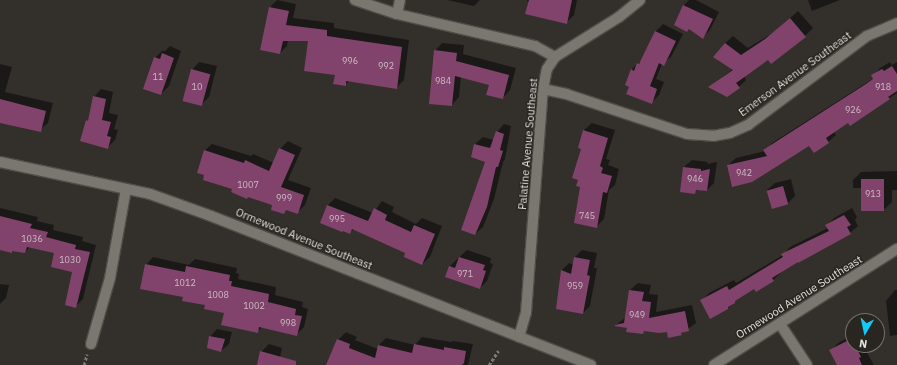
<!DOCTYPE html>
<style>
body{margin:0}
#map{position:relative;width:897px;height:365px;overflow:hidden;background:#33302b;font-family:"IBM Plex Sans",sans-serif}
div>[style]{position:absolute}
.shadow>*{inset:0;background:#0007}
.building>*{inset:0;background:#81436c;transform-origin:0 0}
.path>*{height:2.5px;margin-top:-1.25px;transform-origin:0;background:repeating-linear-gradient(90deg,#7c7975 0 3px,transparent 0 5px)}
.roads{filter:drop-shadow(1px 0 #4f4d48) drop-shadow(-1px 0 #4f4d48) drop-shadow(0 1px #4f4d48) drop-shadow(0 -1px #4f4d48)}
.minor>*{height:10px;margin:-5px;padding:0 5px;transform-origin:5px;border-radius:5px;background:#7a7670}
span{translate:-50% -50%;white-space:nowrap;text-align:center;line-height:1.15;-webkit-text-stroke:3px #292621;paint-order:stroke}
.number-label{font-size:9px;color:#cbbac2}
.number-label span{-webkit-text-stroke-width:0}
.street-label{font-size:11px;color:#e4e2de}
.north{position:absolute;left:845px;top:313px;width:40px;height:40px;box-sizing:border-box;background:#292621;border:1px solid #74716d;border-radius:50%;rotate:189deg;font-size:11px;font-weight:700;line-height:16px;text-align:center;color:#e4e2de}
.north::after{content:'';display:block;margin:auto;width:14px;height:18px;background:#10cafa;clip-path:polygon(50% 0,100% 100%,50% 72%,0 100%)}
</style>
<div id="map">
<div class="shadow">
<div style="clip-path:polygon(277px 0,296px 4px,293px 18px,334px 23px,334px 28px,409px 40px,404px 80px,396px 88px,349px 81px,345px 85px,309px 40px,288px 40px,287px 46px,280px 53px,261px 49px,270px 7px)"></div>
<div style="clip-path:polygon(447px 0,480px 0,474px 6px)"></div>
<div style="clip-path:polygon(526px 0,577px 0,574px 15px,567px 22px)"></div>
<div style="clip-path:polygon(689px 0,696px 0,719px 12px,710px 30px,703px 37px,690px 28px,675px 24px,684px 5px)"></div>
<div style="clip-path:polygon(808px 0,840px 0,812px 11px)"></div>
<div style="clip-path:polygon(798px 11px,813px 28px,805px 36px,771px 62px,768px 58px,744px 76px,746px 80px,739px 87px,709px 87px,733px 69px,725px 43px,733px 36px,748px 48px,774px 32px)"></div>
<div style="clip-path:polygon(663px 24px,683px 34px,671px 57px,662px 64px,656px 79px,664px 82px,659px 95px,651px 103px,630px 86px,631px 70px,642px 60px,656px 31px)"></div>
<div style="clip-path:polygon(442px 43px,464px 45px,463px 54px,516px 68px,510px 90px,503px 98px,490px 84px,461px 77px,459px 97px,452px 105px,435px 51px)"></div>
<div style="clip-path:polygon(170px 46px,181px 51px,169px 86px,161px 94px,155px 58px,162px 51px,165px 51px)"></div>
<div style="clip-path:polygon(199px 62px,217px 66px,209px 97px,202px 104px,192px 70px)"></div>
<div style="clip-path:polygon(890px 62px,892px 65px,897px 62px,897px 93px,850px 124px,849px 122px,834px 132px,836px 135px,828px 142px,809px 144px,751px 181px,728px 165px,736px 158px,765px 151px,772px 143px,874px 78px,873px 76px,880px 68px)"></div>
<div style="clip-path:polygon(0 64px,12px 67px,5px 92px,53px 103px,48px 123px,40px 130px,0 121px)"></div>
<div style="clip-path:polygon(101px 89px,113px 92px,109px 113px,118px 115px,114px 129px,118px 130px,115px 140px,108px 147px,94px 97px)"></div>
<div style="clip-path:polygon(592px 123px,615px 130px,606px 159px,610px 160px,608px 165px,619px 169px,615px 185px,609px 190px,604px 219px,597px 226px,582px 186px,582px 148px,579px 147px,584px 130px)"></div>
<div style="clip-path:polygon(504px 124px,511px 126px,505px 159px,503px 162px,494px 199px,483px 227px,475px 234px,486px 162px,475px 144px,483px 137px,494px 140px,497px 132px)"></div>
<div style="clip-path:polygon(288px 141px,302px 148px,288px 180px,311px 188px,305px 205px,297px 213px,287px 209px,284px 213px,274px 204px,234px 188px,204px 151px,212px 144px,251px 156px,253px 154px,274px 163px,280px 149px)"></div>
<div style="clip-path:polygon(692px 160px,708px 162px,707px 164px,717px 162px,714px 183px,707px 190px,698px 189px,695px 192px,684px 167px)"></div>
<div style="clip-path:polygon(897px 171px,897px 190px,892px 190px,892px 202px,885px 209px,863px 188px,853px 188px,853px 180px,861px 172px)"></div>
<div style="clip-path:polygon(791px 179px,795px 196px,788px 203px,767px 190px,775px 183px)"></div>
<div style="clip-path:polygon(335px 198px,373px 213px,382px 201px,394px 207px,392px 212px,416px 224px,422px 218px,442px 226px,430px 257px,422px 264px,407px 253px,354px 229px,350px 232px,328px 205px)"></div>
<div style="clip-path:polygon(0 208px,38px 217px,37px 221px,54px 225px,53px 230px,83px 237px,82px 241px,96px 245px,83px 299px,76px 306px,74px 272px,55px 252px,31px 246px,25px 252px,0 242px)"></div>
<div style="clip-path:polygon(852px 208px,857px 217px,855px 220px,858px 226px,850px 233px,798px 260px,780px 271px,781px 273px,773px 280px,754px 287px,740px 296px,728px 308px,702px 300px,709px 293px,734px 280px,736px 283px,783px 255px,790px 247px,828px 228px,827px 225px,834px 218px)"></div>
<div style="clip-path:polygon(467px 250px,491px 258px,490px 263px,493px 264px,487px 281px,480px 288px,450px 266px)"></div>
<div style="clip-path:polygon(582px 250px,597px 253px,594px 268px,597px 268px,590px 306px,583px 313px,562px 270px,569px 263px,574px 265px,575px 257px)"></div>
<div style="clip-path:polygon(153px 257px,189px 265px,195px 259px,237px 268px,236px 273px,239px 274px,238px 279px,276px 287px,275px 295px,303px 302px,302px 307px,308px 309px,304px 327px,296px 335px,263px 326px,258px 331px,225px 312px,184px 296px,146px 265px)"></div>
<div style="clip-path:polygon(638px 283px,651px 285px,649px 294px,658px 295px,656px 312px,692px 305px,696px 323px,681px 334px,667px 331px,645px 330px,643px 333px,616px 325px,626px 317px,630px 290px)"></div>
<div style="clip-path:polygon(0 284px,9px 285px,6px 298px,0 304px)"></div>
<div style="clip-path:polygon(895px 290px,897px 290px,897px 335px,890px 336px,886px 301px)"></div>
<div style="clip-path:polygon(217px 329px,232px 332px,229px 344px,221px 351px,210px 337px)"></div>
<div style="clip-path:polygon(346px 332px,357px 337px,355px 340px,378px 349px,379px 345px,386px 338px,415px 345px,422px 337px,451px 342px,453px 341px,473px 344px,468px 365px,327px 365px,338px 340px)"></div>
<div style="clip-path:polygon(853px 335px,853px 345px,866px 345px,868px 349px,866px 351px,874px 365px,838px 365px,831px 351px,838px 343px)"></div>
<div style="clip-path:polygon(269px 344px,282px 348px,279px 362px,276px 365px,258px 365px,261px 352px)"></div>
</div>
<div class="building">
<div style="clip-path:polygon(529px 0,572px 0,567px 24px,525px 14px)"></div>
<div style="clip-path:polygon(683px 5px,713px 19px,703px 39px,689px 29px,687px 32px,674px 25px)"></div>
<div style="clip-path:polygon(269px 7px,289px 11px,286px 25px,327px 30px,327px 36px,402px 47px,397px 89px,346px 81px,346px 86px,333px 84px,335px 75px,304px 71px,308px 41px,283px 41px,280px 54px,260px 50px)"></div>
<div style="clip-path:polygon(790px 18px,806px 37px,771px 64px,768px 60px,736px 83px,740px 88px,727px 97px,708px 87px,733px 70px,713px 57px,725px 43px,741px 55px,765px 39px)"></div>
<div style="clip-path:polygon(655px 31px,676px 41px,664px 66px,659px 63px,650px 86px,657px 89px,652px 104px,626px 94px,629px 87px,625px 85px,631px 69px,634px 71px,637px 63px,639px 64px)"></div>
<div style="clip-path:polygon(434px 50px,457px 53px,456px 61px,509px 75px,503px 99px,486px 95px,489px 85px,455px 76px,452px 106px,429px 104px)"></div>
<div style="clip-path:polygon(162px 53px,174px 58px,161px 95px,143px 89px,154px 57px,160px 59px)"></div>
<div style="clip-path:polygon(892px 66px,897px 74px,897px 91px,888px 97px,890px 99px,850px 126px,848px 123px,826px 138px,829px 143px,814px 153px,809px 146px,752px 182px,732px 187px,727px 165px,767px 156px,763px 150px,866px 84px,873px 79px,871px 75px,882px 69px,884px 71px)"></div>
<div style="left:191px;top:69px;width:20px;height:33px;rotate:15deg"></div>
<div style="clip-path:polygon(93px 96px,106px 99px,102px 120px,111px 122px,107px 136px,111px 137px,108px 149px,80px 141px,86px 120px,88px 121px)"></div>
<div style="clip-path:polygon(0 99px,46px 111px,41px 132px,0 123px)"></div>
<div style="clip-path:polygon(583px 130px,608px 138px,600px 166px,603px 168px,601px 173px,612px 176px,607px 193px,603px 192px,597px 228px,574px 223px,580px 187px,576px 186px,578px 180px,572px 178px,581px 149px,578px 148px)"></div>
<div style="clip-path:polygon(496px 131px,504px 134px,500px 150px,503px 151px,498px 167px,496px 167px,487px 207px,475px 235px,461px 230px,485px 162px,471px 157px,474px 144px,490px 148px)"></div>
<div style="clip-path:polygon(279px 148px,295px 155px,281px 187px,304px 195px,298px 214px,286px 210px,284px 214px,271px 210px,272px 205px,248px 197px,247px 199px,231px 192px,232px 189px,203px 180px,204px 175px,197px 173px,204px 150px,244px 163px,245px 160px,269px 171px)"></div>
<div style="clip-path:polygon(683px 167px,701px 169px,701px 171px,710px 169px,707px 191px,696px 190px,695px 194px,680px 192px)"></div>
<div style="left:861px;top:179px;width:23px;height:32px"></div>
<div style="left:783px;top:186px;width:19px;height:17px;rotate:74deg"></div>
<div style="clip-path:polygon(327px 205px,368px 221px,374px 208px,387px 215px,385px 220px,411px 232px,414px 225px,435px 234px,422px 265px,404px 257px,405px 253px,352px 229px,350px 234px,343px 231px,342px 232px,320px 223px)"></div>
<div style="clip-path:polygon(844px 215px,851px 225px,847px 227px,851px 234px,798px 263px,798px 262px,772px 278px,774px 281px,756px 292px,754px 289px,735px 301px,735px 303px,728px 307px,728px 309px,710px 319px,700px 300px,727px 286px,729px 290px,783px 257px,781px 254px,829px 231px,825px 225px)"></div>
<div style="clip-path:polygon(0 216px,32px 224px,30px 228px,48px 232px,46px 237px,76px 245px,75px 249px,90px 252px,76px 308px,65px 305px,72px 272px,51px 267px,54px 253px,27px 247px,25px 253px,12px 251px,12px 253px,0 250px)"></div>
<div style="clip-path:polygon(459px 257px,485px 265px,483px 270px,486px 271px,480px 289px,445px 277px,449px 266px,455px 268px)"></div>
<div style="clip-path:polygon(574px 257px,590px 260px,587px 275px,590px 276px,583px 314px,556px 309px,561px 270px,571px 274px)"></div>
<div style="clip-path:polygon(145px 264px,185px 272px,186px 266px,230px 275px,229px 281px,232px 281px,231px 286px,269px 294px,268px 302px,296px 309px,295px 315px,302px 316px,297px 336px,259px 327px,258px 333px,221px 325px,224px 313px,204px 309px,205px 305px,182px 301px,183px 297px,140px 289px)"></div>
<div style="clip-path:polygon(629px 290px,644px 292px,642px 301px,651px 302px,649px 318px,685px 311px,689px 331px,681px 333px,682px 335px,668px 338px,667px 332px,659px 333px,644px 331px,643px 334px,626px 332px,627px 328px,615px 326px,615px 325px,624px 323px)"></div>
<div style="clip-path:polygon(209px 336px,225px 339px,221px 352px,207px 348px)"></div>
<div style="clip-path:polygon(337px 339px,350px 344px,349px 348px,375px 358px,378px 345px,412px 353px,414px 344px,444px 350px,444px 347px,466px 351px,464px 363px,462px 365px,326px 365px)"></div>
<div style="clip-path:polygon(851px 339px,853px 345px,855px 345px,861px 357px,859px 358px,862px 365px,837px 365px,829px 350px)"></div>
<div style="clip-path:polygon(260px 351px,296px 361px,296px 365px,257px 365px)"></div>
</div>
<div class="path">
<div style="left:84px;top:365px;width:11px;rotate:-75deg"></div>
<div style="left:489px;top:365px;width:17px;rotate:-57deg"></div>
</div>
<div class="roads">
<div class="minor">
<div style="left:355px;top:0;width:44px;rotate:18.4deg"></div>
<div style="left:397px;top:14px;width:142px;rotate:13.1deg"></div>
<div style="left:535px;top:46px;width:23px;rotate:29deg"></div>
<div style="left:397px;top:14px;width:14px;rotate:-78deg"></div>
<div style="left:543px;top:89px;width:24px;rotate:12deg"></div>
<div style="left:566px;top:94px;width:127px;rotate:18.3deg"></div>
<div style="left:687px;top:134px;width:26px;rotate:4deg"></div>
<div style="left:713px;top:136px;width:17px;rotate:-10deg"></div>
<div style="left:730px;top:133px;width:20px;rotate:-24deg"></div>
<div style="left:748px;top:125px;width:149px;rotate:-36.8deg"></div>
<div style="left:867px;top:36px;width:33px;rotate:-23deg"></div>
<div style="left:0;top:162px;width:153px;rotate:12deg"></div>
<div style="left:150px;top:194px;width:65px;rotate:19.8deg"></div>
<div style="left:211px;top:216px;width:408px;rotate:21.4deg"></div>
<div style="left:780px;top:324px;width:49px;rotate:56.6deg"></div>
<div style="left:519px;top:337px;width:25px;rotate:-74deg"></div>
<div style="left:526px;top:313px;width:225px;rotate:-85.7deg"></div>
<div style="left:543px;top:89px;width:20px;rotate:-79deg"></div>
<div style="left:547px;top:69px;width:14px;rotate:-56deg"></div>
<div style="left:555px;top:57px;width:75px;rotate:-32deg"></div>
<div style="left:619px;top:17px;width:27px;rotate:-39deg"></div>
<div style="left:91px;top:344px;width:69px;rotate:-73.9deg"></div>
<div style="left:110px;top:278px;width:90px;rotate:-79.8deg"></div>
<div style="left:714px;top:365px;width:217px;rotate:-32.4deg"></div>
</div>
</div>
<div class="number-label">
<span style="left:350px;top:61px">996</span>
<span style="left:386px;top:66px">992</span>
<span style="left:158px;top:77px">11</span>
<span style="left:443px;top:81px">984</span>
<span style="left:197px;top:87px">10</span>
<span style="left:883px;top:87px">918</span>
<span style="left:853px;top:110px">926</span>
<span style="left:744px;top:173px">942</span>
<span style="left:695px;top:179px">946</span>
<span style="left:248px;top:185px">1007</span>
<span style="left:873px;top:194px">913</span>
<span style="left:284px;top:198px">999</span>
<span style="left:587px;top:216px">745</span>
<span style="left:337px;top:219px">995</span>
<span style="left:32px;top:239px">1036</span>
<span style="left:70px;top:260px">1030</span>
<span style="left:465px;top:274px">971</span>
<span style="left:185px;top:283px">1012</span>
<span style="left:575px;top:286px">959</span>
<span style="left:218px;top:295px">1008</span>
<span style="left:254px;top:306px">1002</span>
<span style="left:637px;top:315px">949</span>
<span style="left:288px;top:323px">998</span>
</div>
<div class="street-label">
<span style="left:795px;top:74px;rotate:-36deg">Emerson Avenue Southeast</span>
<span style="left:528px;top:144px;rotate:-85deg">Palatine Avenue Southeast</span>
<span style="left:304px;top:239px;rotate:22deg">Ormewood Avenue Southeast</span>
<span style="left:799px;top:297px;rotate:-32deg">Ormewood Avenue Southeast</span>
</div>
<div class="north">N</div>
</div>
